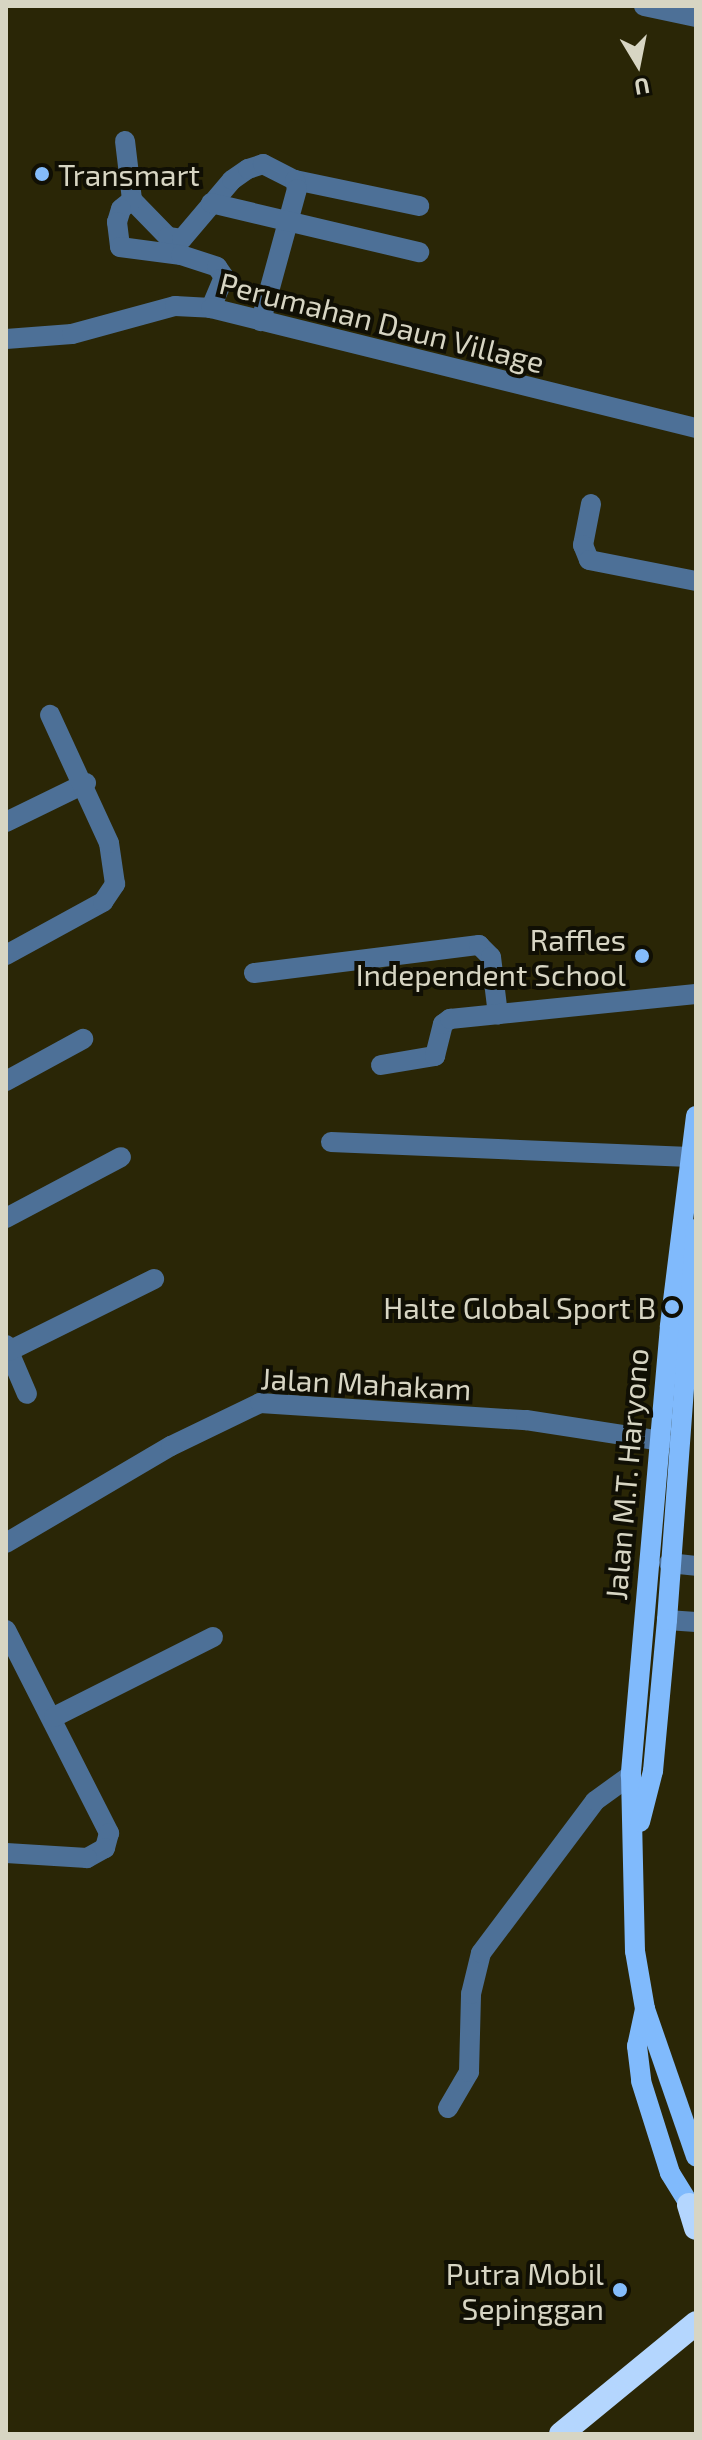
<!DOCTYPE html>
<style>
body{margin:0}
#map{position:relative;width:702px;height:2440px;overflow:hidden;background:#2a2606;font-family:"Exo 2",sans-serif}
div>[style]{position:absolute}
.minor>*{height:20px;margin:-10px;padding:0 10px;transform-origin:10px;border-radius:10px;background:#4d7097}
.major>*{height:20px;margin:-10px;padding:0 10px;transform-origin:10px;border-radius:10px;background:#80bafc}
.highway>*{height:24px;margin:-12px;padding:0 12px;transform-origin:12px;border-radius:12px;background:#b4d6fe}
.dots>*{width:22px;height:22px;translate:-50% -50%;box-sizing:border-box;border:4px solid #100f04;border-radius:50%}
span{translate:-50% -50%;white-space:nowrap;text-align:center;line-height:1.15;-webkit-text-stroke:8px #100f04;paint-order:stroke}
.poi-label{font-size:30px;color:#d7d5c3}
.left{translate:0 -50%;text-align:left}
.right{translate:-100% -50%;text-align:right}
.street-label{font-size:30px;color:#d7d5c3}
.frame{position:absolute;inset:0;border:8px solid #d7d5c3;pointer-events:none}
.north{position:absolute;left:598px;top:24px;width:80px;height:80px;-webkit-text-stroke:6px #100f04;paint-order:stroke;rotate:170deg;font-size:22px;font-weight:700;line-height:32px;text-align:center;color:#d7d5c3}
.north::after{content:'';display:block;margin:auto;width:28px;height:36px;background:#d7d5c3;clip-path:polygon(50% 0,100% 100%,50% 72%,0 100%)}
</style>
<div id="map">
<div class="minor">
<div style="left:644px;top:6px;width:53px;rotate:11.9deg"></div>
<div style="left:125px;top:141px;width:59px;rotate:83.2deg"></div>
<div style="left:295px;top:180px;width:127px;rotate:11.8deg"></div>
<div style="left:132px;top:200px;width:52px;rotate:45.8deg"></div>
<div style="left:168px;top:237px;width:14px;rotate:8deg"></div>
<div style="left:182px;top:239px;width:77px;rotate:-49.7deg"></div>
<div style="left:232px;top:180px;width:19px;rotate:-35deg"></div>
<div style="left:248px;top:169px;width:16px;rotate:-18deg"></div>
<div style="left:263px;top:164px;width:36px;rotate:27deg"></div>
<div style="left:295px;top:180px;width:9px;rotate:77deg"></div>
<div style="left:297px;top:189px;width:137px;rotate:105.3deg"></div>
<div style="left:132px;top:200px;width:14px;rotate:141deg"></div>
<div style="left:121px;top:209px;width:14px;rotate:107deg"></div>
<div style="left:117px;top:222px;width:25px;rotate:83deg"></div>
<div style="left:120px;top:247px;width:62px;rotate:7.5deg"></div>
<div style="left:181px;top:255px;width:38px;rotate:18deg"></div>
<div style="left:217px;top:267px;width:12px;rotate:55deg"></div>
<div style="left:224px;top:277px;width:34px;rotate:113deg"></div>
<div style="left:211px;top:203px;width:214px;rotate:13.3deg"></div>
<div style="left:6px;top:339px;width:66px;rotate:-4.3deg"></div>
<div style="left:72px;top:334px;width:107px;rotate:-15.2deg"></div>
<div style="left:175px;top:306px;width:36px;rotate:3deg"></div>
<div style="left:211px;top:308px;width:500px;rotate:13.9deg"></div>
<div style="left:591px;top:504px;width:42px;rotate:101deg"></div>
<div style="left:583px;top:545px;width:16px;rotate:68deg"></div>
<div style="left:589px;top:560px;width:109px;rotate:11.1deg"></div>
<div style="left:6px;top:822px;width:89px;rotate:-26deg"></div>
<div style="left:6px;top:955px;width:111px;rotate:-28.7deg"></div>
<div style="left:103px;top:902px;width:22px;rotate:-56deg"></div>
<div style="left:115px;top:884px;width:41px;rotate:-98.3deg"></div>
<div style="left:109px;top:843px;width:141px;rotate:-114.7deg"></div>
<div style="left:254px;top:973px;width:227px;rotate:-7.1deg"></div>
<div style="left:479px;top:945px;width:17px;rotate:45deg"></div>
<div style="left:491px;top:957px;width:58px;rotate:83.1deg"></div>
<div style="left:381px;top:1065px;width:55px;rotate:-9.5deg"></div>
<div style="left:435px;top:1056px;width:33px;rotate:-76deg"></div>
<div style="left:443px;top:1024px;width:9px;rotate:-36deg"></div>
<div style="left:450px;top:1019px;width:247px;rotate:-5.8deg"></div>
<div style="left:6px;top:1081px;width:88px;rotate:-28.6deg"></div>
<div style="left:331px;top:1142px;width:359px;rotate:2.4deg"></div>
<div style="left:6px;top:1218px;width:130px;rotate:-27.9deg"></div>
<div style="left:6px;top:1345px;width:53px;rotate:66.8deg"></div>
<div style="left:9px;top:1351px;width:162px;rotate:-26.4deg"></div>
<div style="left:6px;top:1543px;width:191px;rotate:-30.5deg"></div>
<div style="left:171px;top:1446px;width:99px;rotate:-25.8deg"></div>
<div style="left:260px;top:1403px;width:267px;rotate:3.7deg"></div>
<div style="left:526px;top:1420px;width:138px;rotate:8.8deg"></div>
<div style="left:669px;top:1563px;width:27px;rotate:6deg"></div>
<div style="left:667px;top:1620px;width:29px;rotate:4deg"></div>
<div style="left:6px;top:1630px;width:228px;rotate:63.1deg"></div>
<div style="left:109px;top:1833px;width:16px;rotate:105deg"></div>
<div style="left:105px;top:1848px;width:21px;rotate:151deg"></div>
<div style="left:87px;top:1858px;width:81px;rotate:-176.5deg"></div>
<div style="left:54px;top:1717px;width:178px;rotate:-26.7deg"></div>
<div style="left:448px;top:2108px;width:42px;rotate:-59.7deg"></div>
<div style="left:469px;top:2072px;width:78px;rotate:-88.5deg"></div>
<div style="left:471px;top:1994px;width:42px;rotate:-76.3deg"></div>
<div style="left:481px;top:1953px;width:190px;rotate:-53.1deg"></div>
<div style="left:595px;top:1801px;width:44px;rotate:-35.8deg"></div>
</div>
<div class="major">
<div style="left:696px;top:1116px;width:212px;rotate:97.1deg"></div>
<div style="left:670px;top:1326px;width:451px;rotate:95deg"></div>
<div style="left:631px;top:1775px;width:176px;rotate:88.7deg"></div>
<div style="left:635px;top:1951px;width:59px;rotate:80.2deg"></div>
<div style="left:645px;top:2009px;width:156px;rotate:70.9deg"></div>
<div style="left:640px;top:1822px;width:53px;rotate:-75.7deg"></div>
<div style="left:653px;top:1771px;width:152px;rotate:-84.7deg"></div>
<div style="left:667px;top:1620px;width:392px;rotate:-85.8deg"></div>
<div style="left:645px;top:2009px;width:38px;rotate:102deg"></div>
<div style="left:637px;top:2046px;width:35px;rotate:83deg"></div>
<div style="left:641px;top:2081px;width:96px;rotate:72.5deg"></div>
<div style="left:670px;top:2173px;width:49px;rotate:58.2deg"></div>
</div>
<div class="highway">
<div style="left:689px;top:2205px;width:24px;rotate:73deg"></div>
<div style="left:561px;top:2434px;width:175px;rotate:-39.4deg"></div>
</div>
<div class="dots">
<div style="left:42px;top:174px;background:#84bcfb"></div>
<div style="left:642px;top:956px;background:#84bcfb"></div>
<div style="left:672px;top:1307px;background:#84bcfb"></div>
<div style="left:620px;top:2290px;background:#84bcfb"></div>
</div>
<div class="poi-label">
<span class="left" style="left:58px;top:174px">Transmart</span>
<span class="right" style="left:626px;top:956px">Raffles<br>Independent School</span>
<span class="right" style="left:656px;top:1307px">Halte Global Sport B</span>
<span class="right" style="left:604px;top:2290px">Putra Mobil<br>Sepinggan</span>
</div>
<div class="street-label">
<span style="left:382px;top:322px;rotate:14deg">Perumahan Daun Village</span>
<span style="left:366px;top:1383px;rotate:3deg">Jalan Mahakam</span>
<span style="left:626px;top:1474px;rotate:-85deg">Jalan M.T. Haryono</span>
</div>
<div class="frame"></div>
<div class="north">U</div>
</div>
